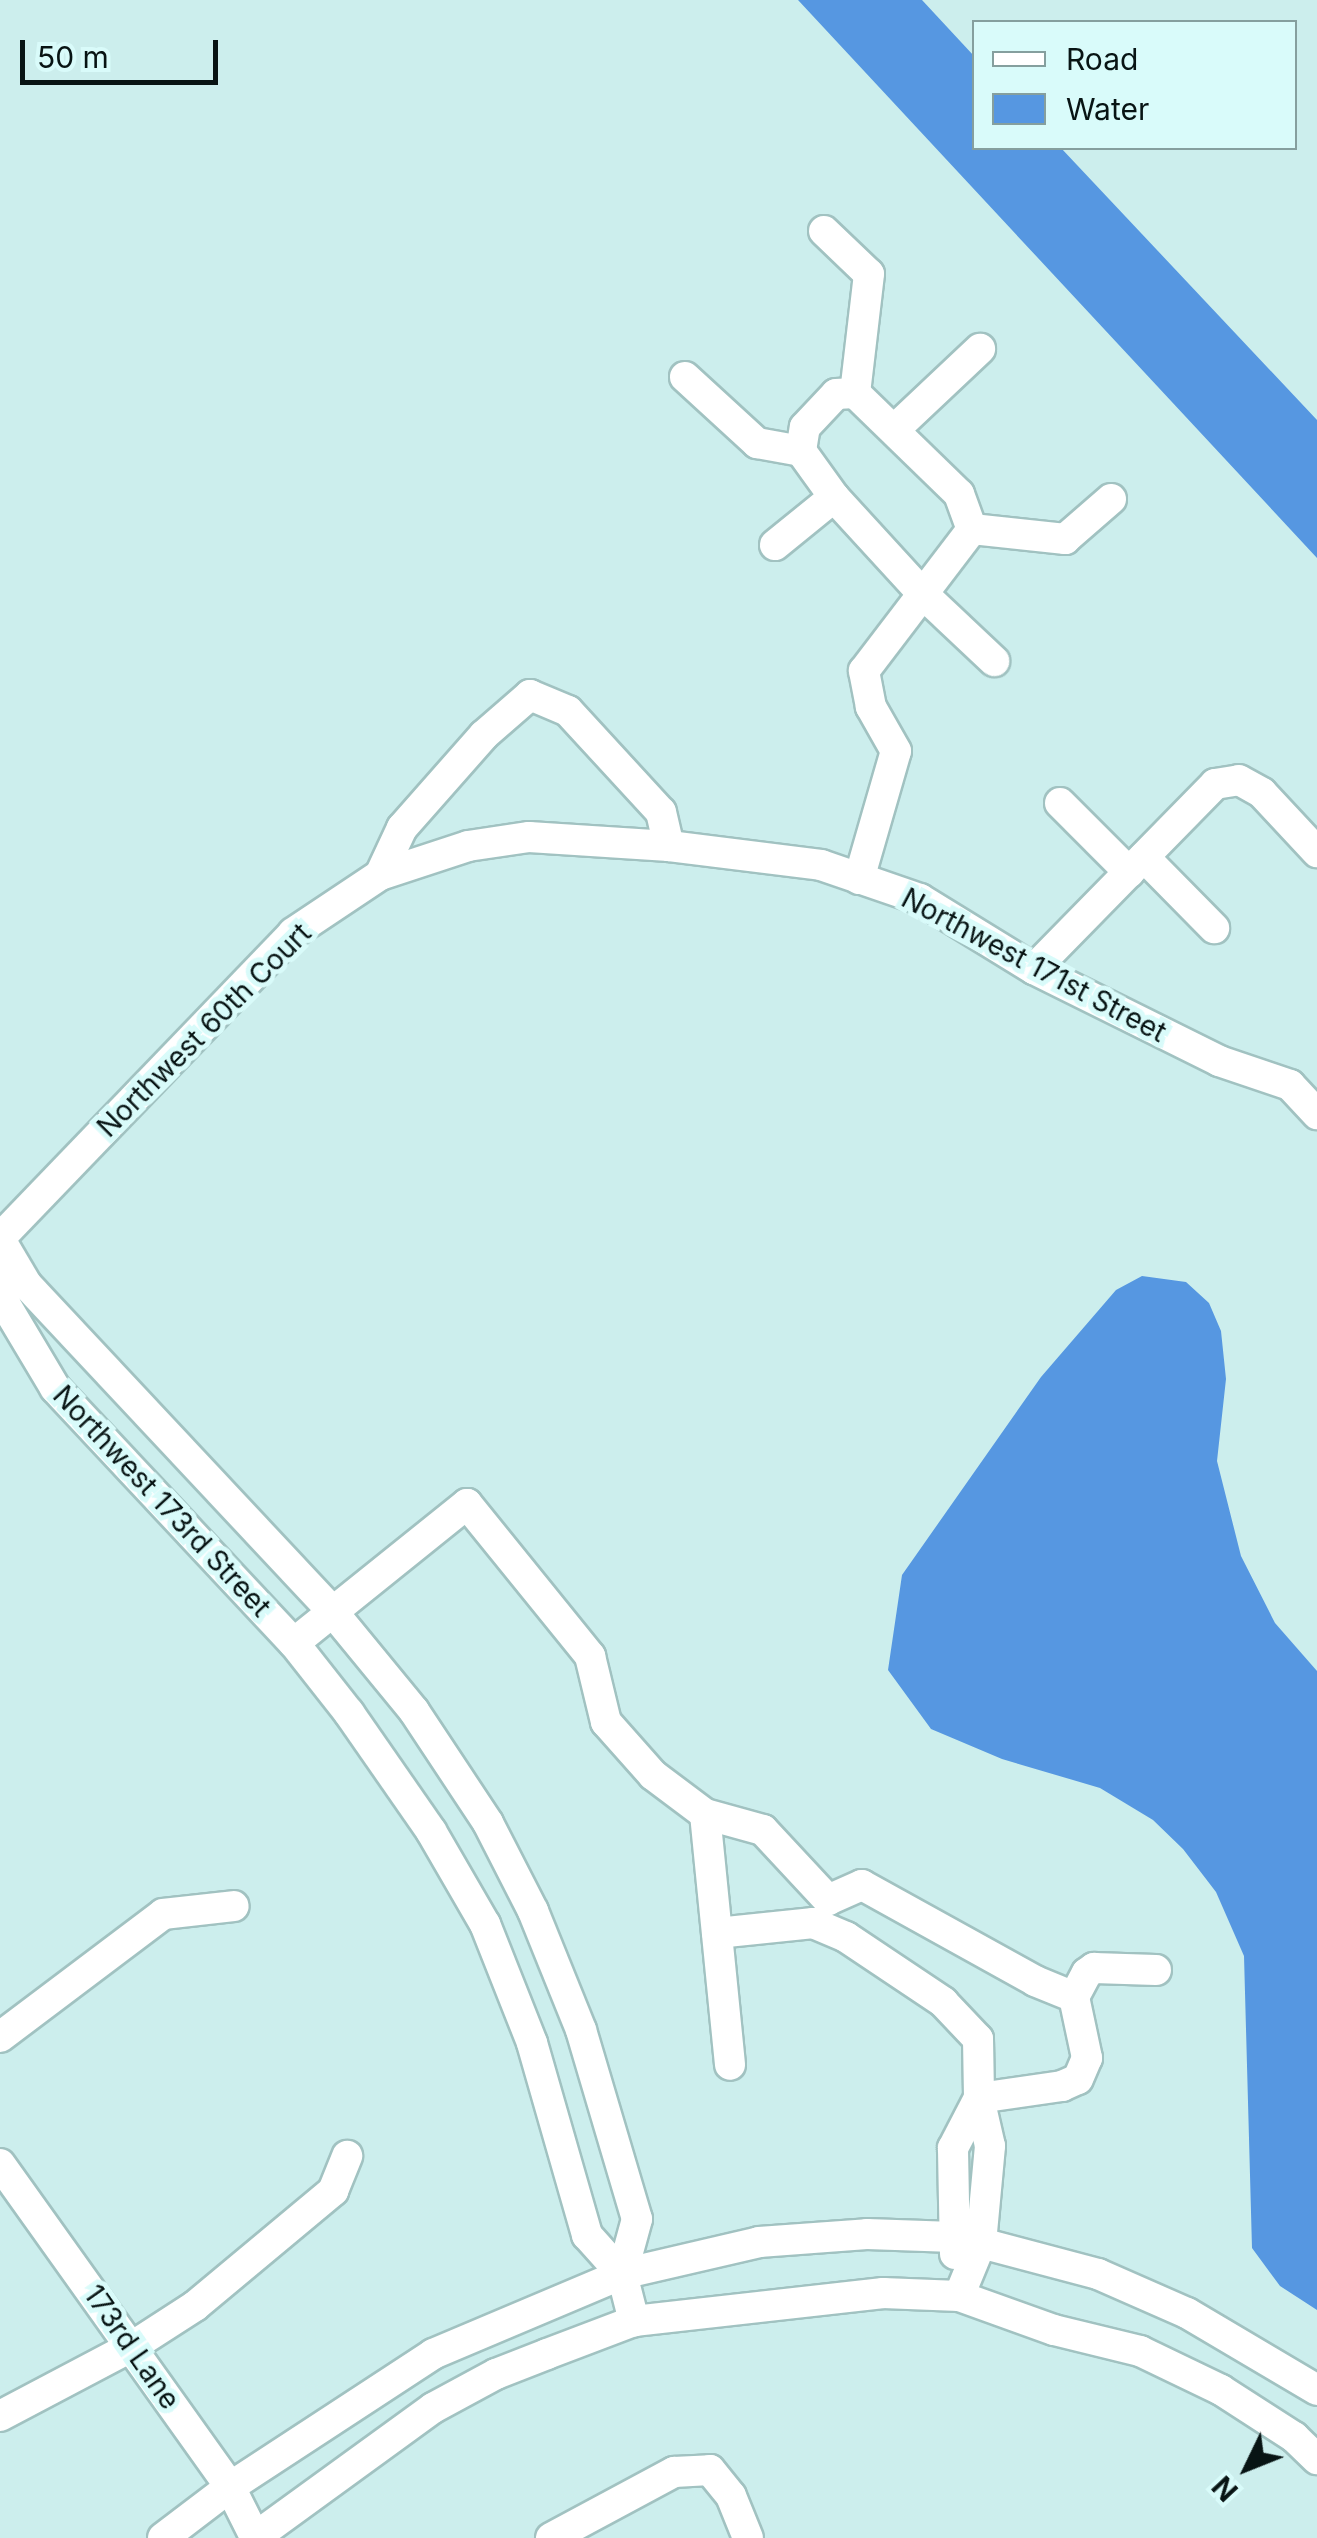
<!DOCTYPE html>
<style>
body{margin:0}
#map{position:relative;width:1317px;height:2538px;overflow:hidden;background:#cceeed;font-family:Inter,sans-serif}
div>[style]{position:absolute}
.water>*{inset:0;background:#5697e1}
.roads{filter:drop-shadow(2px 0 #a1c2c1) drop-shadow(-2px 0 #a1c2c1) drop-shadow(0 2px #a1c2c1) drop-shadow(0 -2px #a1c2c1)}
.minor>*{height:30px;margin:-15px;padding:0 15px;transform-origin:15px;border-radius:15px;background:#fff}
span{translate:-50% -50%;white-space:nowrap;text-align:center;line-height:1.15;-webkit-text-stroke:10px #d9fbfa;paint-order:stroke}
.street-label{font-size:28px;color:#081414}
.legend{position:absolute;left:972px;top:20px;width:325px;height:130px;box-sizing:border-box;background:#d9fbfa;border:2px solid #859f9e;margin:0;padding:12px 18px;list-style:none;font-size:30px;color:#081414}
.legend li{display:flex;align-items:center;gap:20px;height:50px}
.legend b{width:50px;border:2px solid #859f9e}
.north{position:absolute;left:1197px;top:2418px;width:100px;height:100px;-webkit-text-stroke:8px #d9fbfa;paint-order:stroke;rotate:227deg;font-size:28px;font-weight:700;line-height:40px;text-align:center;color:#081414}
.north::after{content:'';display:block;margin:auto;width:35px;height:45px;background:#081414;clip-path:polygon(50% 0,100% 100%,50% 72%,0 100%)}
.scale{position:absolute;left:20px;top:40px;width:198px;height:45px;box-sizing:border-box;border:5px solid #081414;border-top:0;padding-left:12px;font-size:30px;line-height:35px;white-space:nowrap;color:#081414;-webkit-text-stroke:8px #d9fbfa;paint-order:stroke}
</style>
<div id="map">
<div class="water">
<div style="clip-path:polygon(798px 0,922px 0,974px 56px,974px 148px,1061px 148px,1317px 420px,1317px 558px)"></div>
<div style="clip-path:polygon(1142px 1276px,1186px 1282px,1209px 1303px,1221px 1331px,1226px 1379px,1217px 1461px,1241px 1556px,1275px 1623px,1317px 1671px,1317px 2310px,1280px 2286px,1252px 2248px,1244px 1956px,1216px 1892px,1183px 1849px,1153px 1820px,1100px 1788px,1002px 1759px,931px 1729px,888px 1670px,902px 1575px,1041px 1377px,1116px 1290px)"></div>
</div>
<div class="roads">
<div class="minor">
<div style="left:824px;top:231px;width:62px;rotate:43.7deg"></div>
<div style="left:869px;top:274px;width:120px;rotate:96.7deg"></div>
<div style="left:855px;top:393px;width:145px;rotate:44.2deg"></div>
<div style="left:959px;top:494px;width:37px;rotate:70deg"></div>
<div style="left:685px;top:377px;width:98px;rotate:42.5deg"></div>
<div style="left:757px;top:443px;width:45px;rotate:10.3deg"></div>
<div style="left:801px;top:451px;width:57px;rotate:54.3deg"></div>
<div style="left:834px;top:497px;width:132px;rotate:47.5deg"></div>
<div style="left:923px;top:594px;width:98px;rotate:43.3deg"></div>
<div style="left:895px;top:429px;width:117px;rotate:-43.3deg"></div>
<div style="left:801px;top:451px;width:24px;rotate:-81deg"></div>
<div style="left:805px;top:427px;width:45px;rotate:-46.8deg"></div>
<div style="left:836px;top:394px;width:19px;rotate:-3deg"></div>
<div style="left:972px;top:529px;width:94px;rotate:6.1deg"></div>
<div style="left:1065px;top:539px;width:61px;rotate:-41deg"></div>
<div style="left:775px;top:545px;width:76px;rotate:-39.1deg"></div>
<div style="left:1060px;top:803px;width:98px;rotate:45deg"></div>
<div style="left:1144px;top:857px;width:100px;rotate:45.4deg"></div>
<div style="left:380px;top:875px;width:93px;rotate:-18.2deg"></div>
<div style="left:468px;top:846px;width:62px;rotate:-8.4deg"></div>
<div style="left:529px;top:837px;width:140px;rotate:3.7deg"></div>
<div style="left:669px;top:846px;width:153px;rotate:7.1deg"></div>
<div style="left:821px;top:865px;width:105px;rotate:19deg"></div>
<div style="left:920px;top:899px;width:134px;rotate:31.6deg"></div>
<div style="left:1034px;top:969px;width:207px;rotate:26.4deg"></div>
<div style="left:1219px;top:1061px;width:75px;rotate:18.7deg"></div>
<div style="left:1290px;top:1085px;width:40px;rotate:47deg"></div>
<div style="left:859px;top:879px;width:133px;rotate:-73.9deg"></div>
<div style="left:896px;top:751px;width:51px;rotate:-119.6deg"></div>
<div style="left:871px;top:707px;width:37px;rotate:-101deg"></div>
<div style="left:864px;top:671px;width:178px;rotate:-52.7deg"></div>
<div style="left:1034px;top:969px;width:259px;rotate:-45.6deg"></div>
<div style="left:1215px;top:784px;width:24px;rotate:-9deg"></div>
<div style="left:1239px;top:780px;width:26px;rotate:29deg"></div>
<div style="left:1262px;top:793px;width:81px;rotate:47deg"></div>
<div style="left:0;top:1238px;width:423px;rotate:-46.1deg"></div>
<div style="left:293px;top:933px;width:105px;rotate:-33.7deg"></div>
<div style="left:380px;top:875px;width:52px;rotate:-64.9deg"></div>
<div style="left:402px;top:828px;width:124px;rotate:-48.6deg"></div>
<div style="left:484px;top:735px;width:61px;rotate:-41deg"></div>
<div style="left:530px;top:695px;width:41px;rotate:22.8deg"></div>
<div style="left:568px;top:711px;width:137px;rotate:47.4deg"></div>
<div style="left:661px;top:812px;width:35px;rotate:77deg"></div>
<div style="left:0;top:1243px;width:61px;rotate:85.3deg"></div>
<div style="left:5px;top:1304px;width:98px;rotate:59.2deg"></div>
<div style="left:55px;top:1388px;width:349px;rotate:46.9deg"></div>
<div style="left:294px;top:1643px;width:89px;rotate:51.8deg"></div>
<div style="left:349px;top:1713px;width:144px;rotate:55.2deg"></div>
<div style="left:431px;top:1831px;width:108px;rotate:59.9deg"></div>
<div style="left:485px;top:1924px;width:128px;rotate:68.4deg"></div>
<div style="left:532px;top:2043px;width:200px;rotate:74deg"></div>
<div style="left:587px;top:2235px;width:52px;rotate:48.1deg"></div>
<div style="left:622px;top:2274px;width:49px;rotate:75.7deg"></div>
<div style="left:4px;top:1246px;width:45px;rotate:59.5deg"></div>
<div style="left:27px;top:1285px;width:446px;rotate:46.9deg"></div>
<div style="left:332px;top:1611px;width:129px;rotate:50.6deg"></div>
<div style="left:414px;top:1711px;width:134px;rotate:56.5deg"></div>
<div style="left:488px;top:1823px;width:99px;rotate:62.9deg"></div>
<div style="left:533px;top:1911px;width:128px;rotate:68deg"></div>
<div style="left:581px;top:2030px;width:197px;rotate:73.5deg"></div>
<div style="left:637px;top:2219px;width:57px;rotate:105.3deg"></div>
<div style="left:294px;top:1643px;width:222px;rotate:-38.8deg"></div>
<div style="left:467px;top:1504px;width:196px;rotate:51deg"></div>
<div style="left:590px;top:1656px;width:68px;rotate:76.4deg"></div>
<div style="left:606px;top:1722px;width:71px;rotate:48.4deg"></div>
<div style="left:653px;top:1775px;width:65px;rotate:36.9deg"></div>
<div style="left:705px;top:1814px;width:252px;rotate:84.3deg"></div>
<div style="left:705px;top:1814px;width:60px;rotate:15.4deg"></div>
<div style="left:763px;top:1830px;width:96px;rotate:47.1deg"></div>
<div style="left:828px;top:1900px;width:37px;rotate:-24deg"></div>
<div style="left:862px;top:1885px;width:198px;rotate:29deg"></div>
<div style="left:1035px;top:1981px;width:42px;rotate:22.3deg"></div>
<div style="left:717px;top:1933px;width:97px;rotate:-5.9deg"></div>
<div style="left:813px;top:1923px;width:36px;rotate:23deg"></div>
<div style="left:846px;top:1937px;width:117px;rotate:33.8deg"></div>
<div style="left:943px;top:2002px;width:51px;rotate:46.6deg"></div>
<div style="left:978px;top:2039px;width:59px;rotate:89deg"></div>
<div style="left:979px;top:2098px;width:49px;rotate:77.1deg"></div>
<div style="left:990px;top:2146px;width:97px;rotate:95.3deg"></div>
<div style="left:981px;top:2243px;width:57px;rotate:112.5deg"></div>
<div style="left:0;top:2037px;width:204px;rotate:-37deg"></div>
<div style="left:163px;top:1914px;width:71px;rotate:-6.4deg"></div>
<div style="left:979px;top:2098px;width:84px;rotate:-8.2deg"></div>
<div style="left:1062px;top:2086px;width:17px;rotate:-24deg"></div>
<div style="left:1078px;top:2079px;width:23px;rotate:-67deg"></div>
<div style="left:1087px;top:2058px;width:62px;rotate:-102deg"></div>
<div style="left:1074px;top:1997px;width:27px;rotate:-62deg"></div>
<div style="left:1087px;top:1973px;width:9px;rotate:-36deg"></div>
<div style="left:1094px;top:1968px;width:62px;rotate:1.8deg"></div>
<div style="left:0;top:2164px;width:397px;rotate:54.5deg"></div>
<div style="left:230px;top:2487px;width:56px;rotate:63.4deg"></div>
<div style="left:955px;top:2254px;width:106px;rotate:-91.1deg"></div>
<div style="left:953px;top:2148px;width:56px;rotate:-62.5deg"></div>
<div style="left:0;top:2416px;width:150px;rotate:-27.8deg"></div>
<div style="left:133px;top:2346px;width:74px;rotate:-32.8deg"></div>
<div style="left:195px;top:2306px;width:180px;rotate:-39.8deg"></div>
<div style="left:333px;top:2191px;width:38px;rotate:-68deg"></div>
<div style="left:163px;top:2538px;width:84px;rotate:-37.3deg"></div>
<div style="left:230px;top:2487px;width:243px;rotate:-33.2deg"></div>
<div style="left:433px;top:2354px;width:205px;rotate:-22.9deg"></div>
<div style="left:622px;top:2274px;width:141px;rotate:-13.1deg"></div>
<div style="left:759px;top:2242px;width:108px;rotate:-4.2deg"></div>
<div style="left:867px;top:2234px;width:87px;rotate:2deg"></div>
<div style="left:954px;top:2237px;width:28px;rotate:13deg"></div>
<div style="left:981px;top:2243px;width:121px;rotate:14.8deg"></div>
<div style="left:1098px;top:2274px;width:97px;rotate:23.7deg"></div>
<div style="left:1187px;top:2313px;width:151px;rotate:30.6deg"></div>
<div style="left:254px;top:2538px;width:221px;rotate:-36deg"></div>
<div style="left:433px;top:2408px;width:72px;rotate:-28.4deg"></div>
<div style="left:496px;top:2374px;width:55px;rotate:-21.4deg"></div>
<div style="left:547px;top:2354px;width:93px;rotate:-20.8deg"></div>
<div style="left:634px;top:2321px;width:251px;rotate:-6.4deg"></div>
<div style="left:883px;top:2293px;width:76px;rotate:2.3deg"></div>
<div style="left:959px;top:2296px;width:101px;rotate:19.7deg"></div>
<div style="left:1054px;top:2330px;width:89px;rotate:13.7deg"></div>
<div style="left:1140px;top:2351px;width:90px;rotate:25.7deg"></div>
<div style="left:1221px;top:2390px;width:87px;rotate:32.8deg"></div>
<div style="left:1294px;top:2437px;width:32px;rotate:44deg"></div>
<div style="left:551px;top:2538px;width:140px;rotate:-28.2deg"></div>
<div style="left:674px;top:2472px;width:36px;rotate:-3deg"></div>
<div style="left:710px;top:2470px;width:33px;rotate:51deg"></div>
<div style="left:731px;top:2496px;width:45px;rotate:68deg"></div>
</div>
</div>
<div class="street-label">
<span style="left:1034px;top:965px;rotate:28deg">Northwest 171st Street</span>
<span style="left:204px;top:1030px;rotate:-45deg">Northwest 60th Court</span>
<span style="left:162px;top:1501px;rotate:47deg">Northwest 173rd Street</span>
<span style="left:132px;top:2347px;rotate:55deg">173rd Lane</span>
</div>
<ul class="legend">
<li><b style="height:12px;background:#fff"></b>Road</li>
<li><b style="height:28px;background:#5697e1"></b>Water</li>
</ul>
<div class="north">N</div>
<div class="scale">50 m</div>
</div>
